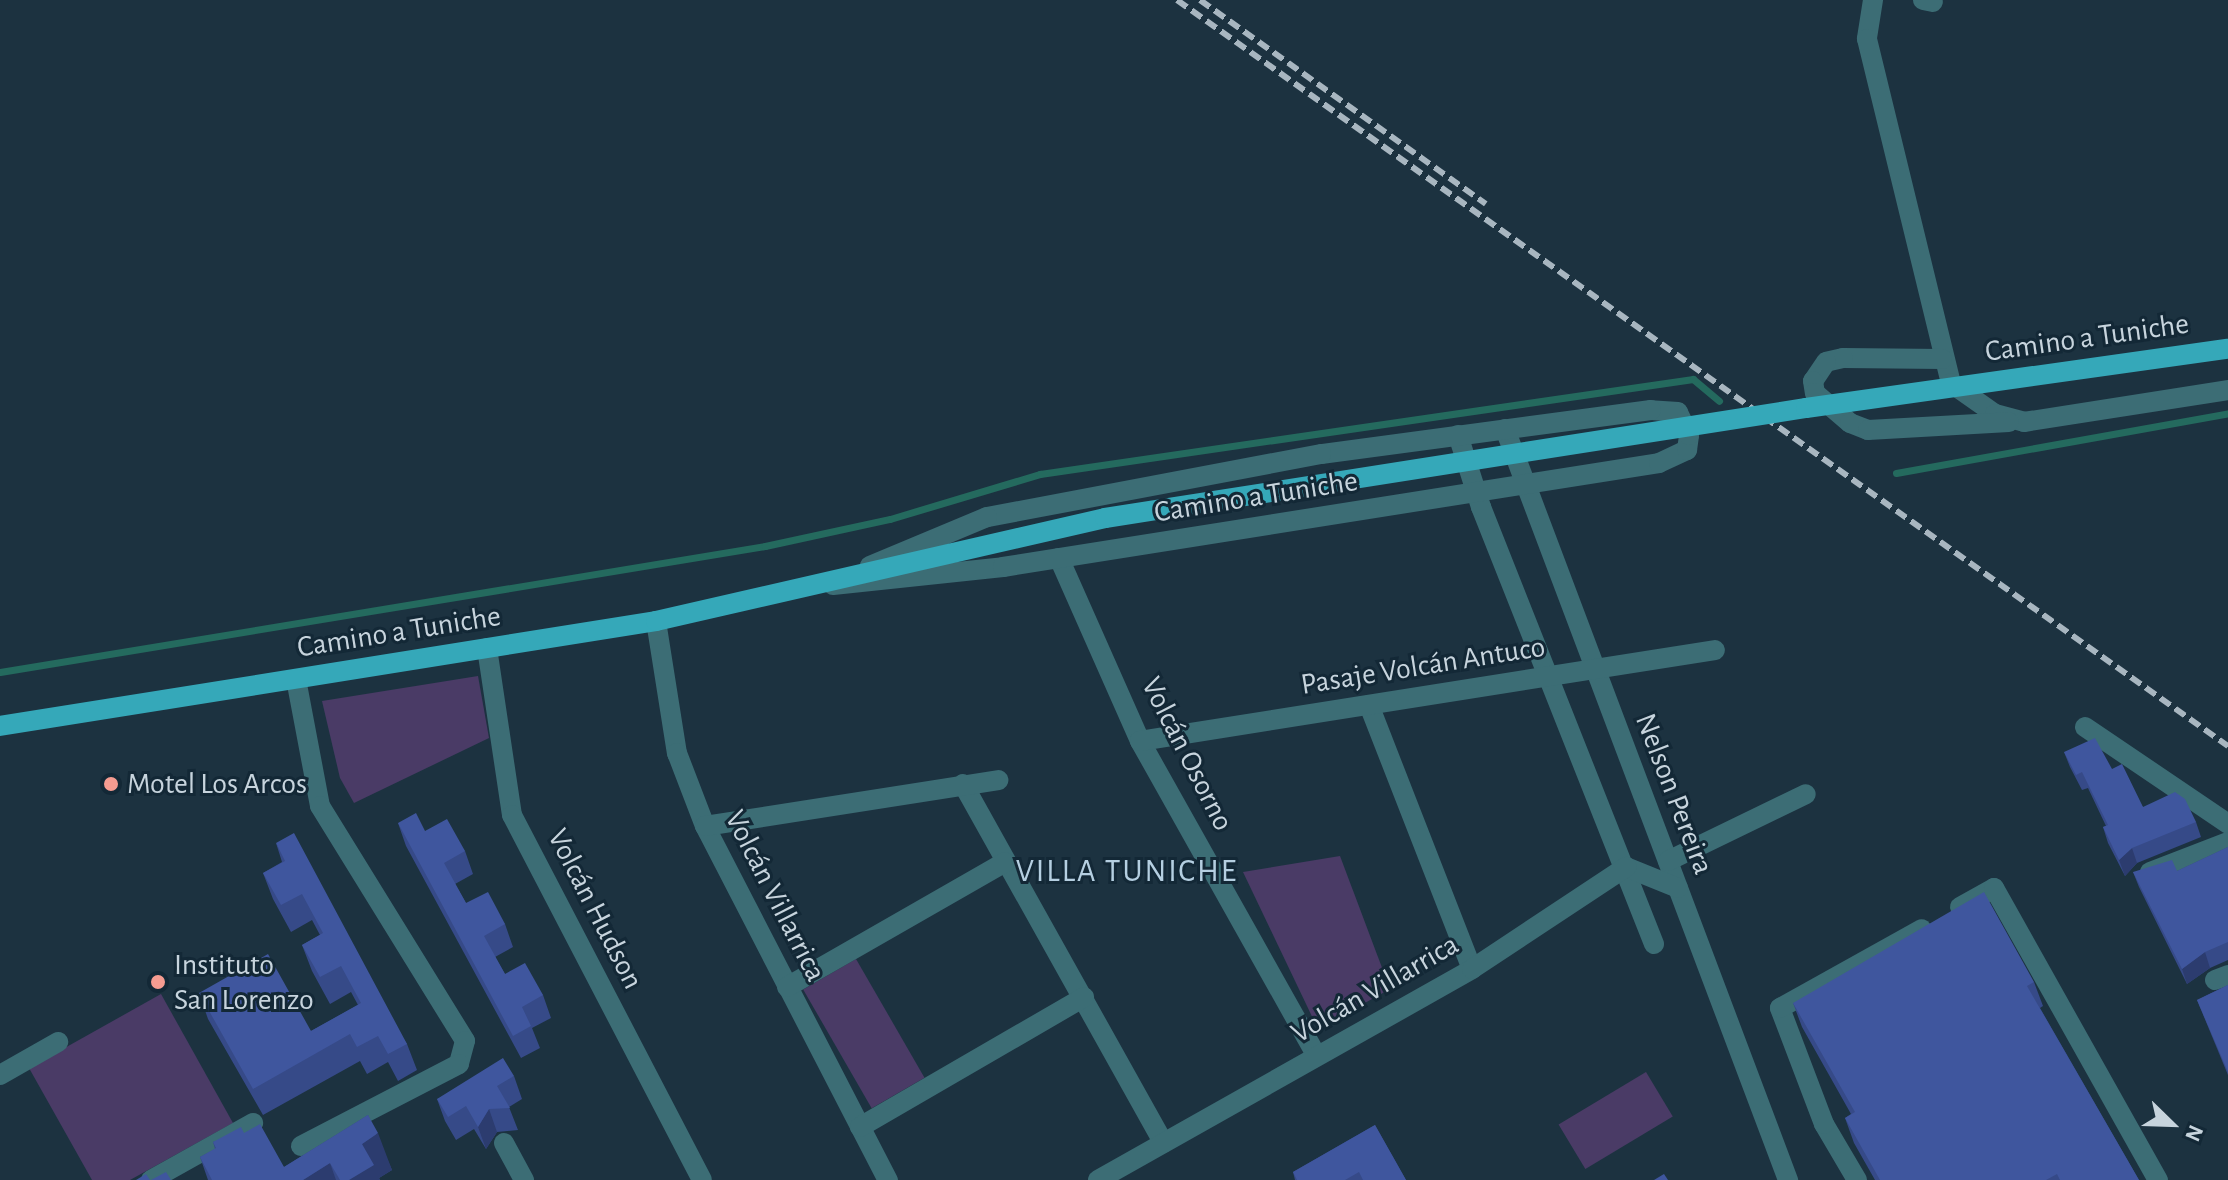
<!DOCTYPE html>
<meta charset="utf-8">
<style>
body{margin:0}
#map{position:relative;width:2228px;height:1180px;overflow:hidden;background:#1c3240;font-family:"Alegreya Sans",sans-serif}
div>[style]{position:absolute}
.green>*{inset:0;background:#4a3b66;transform-origin:0 0}
.stream>*{height:7px;margin:-3.5px;padding:0 3.5px;transform-origin:3.5px;border-radius:3.5px;background:#246a5e}
.minor>*{height:20px;margin:-10px;padding:0 10px;transform-origin:10px;border-radius:10px;background:#3c6d75}
.major>*{height:20px;margin:-10px;padding:0 10px;transform-origin:10px;border-radius:10px;background:#35a8b9}
.rail>*{height:6px;margin-top:-3px;transform-origin:0;background:repeating-linear-gradient(90deg,#a8b6c0 0 12px,transparent 0 18px)}
.major-bridge>*{height:20px;margin:-10px;padding:0 10px;transform-origin:10px;border-radius:10px;background:#35a8b9}
.wall>*{inset:0;background:#364a88}
.shaded-wall>*{inset:0;background:#2c3c6f}
.building>*{inset:0;background:#3f569e}
.dots>*{width:22px;height:22px;translate:-50% -50%;box-sizing:border-box;border:4px solid #132836;border-radius:50%}
span{translate:-50% -50%;white-space:nowrap;text-align:center;line-height:1.15;-webkit-text-stroke:6px #132836;paint-order:stroke}
.street-label{font-size:30px;color:#c7d4dd}
.poi-label{font-size:30px;color:#c7d4dd}
.left{translate:0 -50%;text-align:left}
.neighbourhood-label{font-size:32px;color:#b5cfe1;letter-spacing:2px}
.north{position:absolute;left:2132px;top:1084px;width:80px;height:80px;-webkit-text-stroke:6px #132836;paint-order:stroke;rotate:113deg;font-size:22px;font-weight:700;line-height:32px;text-align:center;color:#c7d4dd}
.north::after{content:'';display:block;margin:auto;width:28px;height:36px;background:#c7d4dd;clip-path:polygon(50% 0,100% 100%,50% 72%,0 100%)}
</style>
<div id="map">
<div class="green">
<div style="clip-path:polygon(478px 676px,489px 738px,354px 803px,340px 778px,322px 701px)"></div>
<div style="clip-path:polygon(1340px 856px,1390px 989px,1318px 1029px,1243px 872px)"></div>
<div style="left:856px;top:959px;width:137px;height:61px;rotate:60deg"></div>
<div style="clip-path:polygon(161px 994px,233px 1123px,130px 1180px,92px 1180px,29px 1068px)"></div>
<div style="left:1646px;top:1072px;width:52px;height:102px;rotate:59deg"></div>
</div>
<div class="stream">
<div style="left:1896px;top:473px;width:337px;rotate:-10.2deg"></div>
<div style="left:0;top:672px;width:775px;rotate:-9.35deg"></div>
<div style="left:765px;top:546px;width:128px;rotate:-12.2deg"></div>
<div style="left:890px;top:519px;width:157px;rotate:-16.7deg"></div>
<div style="left:1040px;top:474px;width:660px;rotate:-8.28deg"></div>
<div style="left:1693px;top:379px;width:34px;rotate:40deg"></div>
</div>
<div class="minor">
<div style="left:1873px;top:0;width:39px;rotate:99deg"></div>
<div style="left:1867px;top:39px;width:354px;rotate:76.3deg"></div>
<div style="left:1951px;top:383px;width:54px;rotate:35.2deg"></div>
<div style="left:1995px;top:414px;width:30px;rotate:15deg"></div>
<div style="left:2024px;top:422px;width:206px;rotate:-8.9deg"></div>
<div style="left:1923px;top:0;width:10px;rotate:11deg"></div>
<div style="left:1942px;top:359px;width:99px;rotate:-179.4deg"></div>
<div style="left:1843px;top:358px;width:17px;rotate:167deg"></div>
<div style="left:1826px;top:362px;width:23px;rotate:124deg"></div>
<div style="left:1813px;top:381px;width:12px;rotate:81deg"></div>
<div style="left:1815px;top:393px;width:46px;rotate:40.6deg"></div>
<div style="left:1850px;top:423px;width:19px;rotate:21deg"></div>
<div style="left:1868px;top:430px;width:141px;rotate:-3.2deg"></div>
<div style="left:1505px;top:429px;width:803px;rotate:69.35deg"></div>
<div style="left:1458px;top:435px;width:76px;rotate:72.3deg"></div>
<div style="left:1481px;top:507px;width:470px;rotate:68.4deg"></div>
<div style="left:1059px;top:558px;width:200px;rotate:66.1deg"></div>
<div style="left:1140px;top:741px;width:361px;rotate:60.7deg"></div>
<div style="left:833px;top:585px;width:171px;rotate:-6deg"></div>
<div style="left:1003px;top:567px;width:664px;rotate:-9.01deg"></div>
<div style="left:1659px;top:463px;width:31px;rotate:-25deg"></div>
<div style="left:1687px;top:450px;width:15px;rotate:-82deg"></div>
<div style="left:1689px;top:435px;width:25px;rotate:-116deg"></div>
<div style="left:1678px;top:412px;width:27px;rotate:-176deg"></div>
<div style="left:1651px;top:410px;width:333px;rotate:172.4deg"></div>
<div style="left:1321px;top:454px;width:340px;rotate:169.3deg"></div>
<div style="left:987px;top:517px;width:127px;rotate:157.3deg"></div>
<div style="left:656px;top:621px;width:134px;rotate:81deg"></div>
<div style="left:677px;top:753px;width:78px;rotate:69deg"></div>
<div style="left:705px;top:826px;width:399px;rotate:62.7deg"></div>
<div style="left:487px;top:648px;width:169px;rotate:81.5deg"></div>
<div style="left:512px;top:815px;width:411px;rotate:62.5deg"></div>
<div style="left:296px;top:679px;width:129px;rotate:79.3deg"></div>
<div style="left:320px;top:806px;width:276px;rotate:58.3deg"></div>
<div style="left:465px;top:1041px;width:24px;rotate:105deg"></div>
<div style="left:459px;top:1064px;width:178px;rotate:152.6deg"></div>
<div style="left:1369px;top:705px;width:283px;rotate:68.7deg"></div>
<div style="left:2085px;top:727px;width:173px;rotate:34.1deg"></div>
<div style="left:1140px;top:741px;width:582px;rotate:-8.99deg"></div>
<div style="left:963px;top:784px;width:411px;rotate:60.8deg"></div>
<div style="left:705px;top:826px;width:297px;rotate:-8.9deg"></div>
<div style="left:1668px;top:861px;width:153px;rotate:-25.9deg"></div>
<div style="left:1626px;top:867px;width:56px;rotate:22deg"></div>
<div style="left:2150px;top:872px;width:84px;rotate:-21deg"></div>
<div style="left:1960px;top:907px;width:39px;rotate:-29deg"></div>
<div style="left:1994px;top:888px;width:335px;rotate:60.7deg"></div>
<div style="left:2215px;top:980px;width:14px;rotate:-21deg"></div>
<div style="left:787px;top:987px;width:251px;rotate:-29.8deg"></div>
<div style="left:0;top:1075px;width:67px;rotate:-29.6deg"></div>
<div style="left:860px;top:1127px;width:259px;rotate:-30.1deg"></div>
<div style="left:504px;top:1143px;width:42px;rotate:61.6deg"></div>
<div style="left:151px;top:1180px;width:117px;rotate:-29.2deg"></div>
<div style="left:1098px;top:1180px;width:429px;rotate:-29.4deg"></div>
<div style="left:1472px;top:969px;width:185px;rotate:-33.5deg"></div>
<div style="left:1857px;top:1180px;width:65px;rotate:-120.5deg"></div>
<div style="left:1824px;top:1124px;width:124px;rotate:-110.8deg"></div>
<div style="left:1780px;top:1008px;width:162px;rotate:-29.1deg"></div>
</div>
<div class="major">
<div style="left:0;top:726px;width:664px;rotate:-9.09deg"></div>
<div style="left:656px;top:621px;width:461px;rotate:-12.9deg"></div>
</div>
<div class="rail">
<div style="left:1177px;top:0;width:1289px;rotate:35.37deg"></div>
<div style="left:1200px;top:0;width:351px;rotate:35.5deg"></div>
</div>
<div class="major-bridge">
<div style="left:1105px;top:518px;width:710px;rotate:-8.92deg"></div>
<div style="left:1806px;top:408px;width:426px;rotate:-8deg"></div>
</div>
<div class="wall">
<div style="clip-path:polygon(2064px 752px,2112px 769px,2143px 807px,2196px 822px,2201px 837px,2137px 863px,2125px 876px,2108px 843px,2103px 827px,2106px 826px,2088px 788px,2082px 790px,2070px 767px)"></div>
<div style="clip-path:polygon(398px 823px,425px 831px,465px 851px,473px 874px,455px 884px,466px 903px,505px 924px,513px 947px,495px 957px,505px 974px,543px 995px,551px 1018px,532px 1028px,540px 1048px,521px 1058px,406px 846px)"></div>
<div style="clip-path:polygon(276px 843px,407px 1044px,417px 1070px,398px 1081px,388px 1062px,367px 1074px,360px 1061px,263px 1115px,208px 1019px,199px 993px,311px 1031px,358px 1005px,351px 992px,330px 1004px,312px 971px,302px 945px,320px 935px,312px 920px,291px 932px,273px 899px,263px 873px,282px 862px)"></div>
<div style="clip-path:polygon(2228px 847px,2228px 960px,2210px 968px,2187px 984px,2139px 887px,2133px 872px,2177px 871px)"></div>
<div style="clip-path:polygon(2034px 982px,2043px 1006px,2040px 1008px,2139px 1180px,1875px 1180px,1854px 1143px,1845px 1118px,1851px 1114px,1802px 1027px,1793px 1003px)"></div>
<div style="clip-path:polygon(2228px 985px,2228px 1075px,2197px 1000px)"></div>
<div style="clip-path:polygon(514px 1076px,522px 1099px,509px 1107px,518px 1130px,497px 1132px,486px 1149px,474px 1129px,456px 1140px,445px 1121px,437px 1099px)"></div>
<div style="clip-path:polygon(368px 1115px,392px 1170px,379px 1178px,380px 1180px,208px 1180px,200px 1157px,215px 1149px,213px 1142px,244px 1133px,284px 1167px)"></div>
<div style="clip-path:polygon(1375px 1125px,1406px 1180px,1295px 1180px,1293px 1172px)"></div>
</div>
<div class="shaded-wall">
<div style="clip-path:polygon(2132px 848px,2137px 863px,2125px 876px,2119px 860px)"></div>
<div style="clip-path:polygon(2205px 952px,2210px 968px,2187px 984px,2182px 969px)"></div>
<div style="clip-path:polygon(489px 1109px,497px 1132px,486px 1149px,478px 1127px)"></div>
<div style="clip-path:polygon(378px 1133px,392px 1170px,379px 1178px,380px 1180px,349px 1180px,362px 1144px)"></div>
<div style="clip-path:polygon(330px 1163px,336px 1180px,303px 1180px)"></div>
</div>
<div class="building">
<div style="clip-path:polygon(2095px 738px,2112px 769px,2122px 764px,2143px 807px,2175px 792px,2185px 799px,2196px 822px,2132px 848px,2119px 860px,2103px 827px,2108px 825px,2082px 772px,2076px 775px,2064px 752px)"></div>
<div style="clip-path:polygon(416px 813px,425px 831px,447px 819px,465px 851px,444px 863px,466px 903px,488px 892px,505px 924px,484px 936px,505px 974px,525px 963px,543px 995px,522px 1007px,531px 1026px,513px 1036px,398px 823px)"></div>
<div style="clip-path:polygon(294px 833px,407px 1044px,388px 1054px,378px 1036px,357px 1047px,350px 1034px,253px 1089px,199px 993px,268px 954px,311px 1031px,361px 1003px,341px 966px,320px 977px,302px 945px,323px 933px,302px 894px,281px 905px,263px 873px,285px 861px,276px 843px)"></div>
<div style="clip-path:polygon(2228px 847px,2228px 942px,2205px 952px,2182px 969px,2133px 872px,2172px 860px,2177px 871px)"></div>
<div style="clip-path:polygon(1984px 892px,2034px 982px,2027px 986px,2139px 1180px,2060px 1180px,2057px 1174px,2046px 1180px,1880px 1180px,1845px 1118px,1855px 1112px,1793px 1003px)"></div>
<div style="clip-path:polygon(2228px 985px,2228px 1072px,2197px 1000px)"></div>
<div style="clip-path:polygon(503px 1058px,514px 1076px,497px 1086px,510px 1108px,489px 1109px,478px 1127px,466px 1106px,448px 1117px,437px 1099px)"></div>
<div style="clip-path:polygon(368px 1115px,378px 1133px,362px 1144px,374px 1165px,349px 1180px,340px 1180px,330px 1163px,303px 1180px,212px 1180px,200px 1157px,216px 1148px,213px 1142px,241px 1127px,244px 1133px,260px 1124px,284px 1167px)"></div>
<div style="clip-path:polygon(1375px 1125px,1406px 1180px,1363px 1180px,1359px 1172px,1345px 1180px,1297px 1180px,1293px 1172px)"></div>
<div style="clip-path:polygon(166px 1172px,171px 1180px,151px 1180px)"></div>
<div style="clip-path:polygon(146px 1174px,150px 1180px,136px 1180px)"></div>
<div style="clip-path:polygon(1664px 1174px,1668px 1180px,1654px 1180px)"></div>
</div>
<div class="dots">
<div style="left:111px;top:784px;background:#f59c91"></div>
<div style="left:158px;top:982px;background:#f59c91"></div>
</div>
<div class="street-label">
<span style="left:2087px;top:338px;rotate:-8deg">Camino a Tuniche</span>
<span style="left:1256px;top:497px;rotate:-9deg">Camino a Tuniche</span>
<span style="left:399px;top:632px;rotate:-9deg">Camino a Tuniche</span>
<span style="left:1423px;top:666px;rotate:-9deg">Pasaje Volcán Antuco</span>
<span style="left:1187px;top:754px;rotate:63deg">Volcán Osorno</span>
<span style="left:1674px;top:794px;rotate:69deg">Nelson Pereira</span>
<span style="left:775px;top:896px;rotate:63deg">Volcán Villarrica</span>
<span style="left:595px;top:909px;rotate:63deg">Volcán Hudson</span>
<span style="left:1375px;top:989px;rotate:-30deg">Volcán Villarrica</span>
</div>
<div class="poi-label">
<span class="left" style="left:127px;top:784px">Motel Los Arcos</span>
<span class="left" style="left:174px;top:982px">Instituto<br>San Lorenzo</span>
</div>
<div class="neighbourhood-label">
<span style="left:1127px;top:871px">VILLA TUNICHE</span>
</div>
<div class="north">N</div>
</div>
